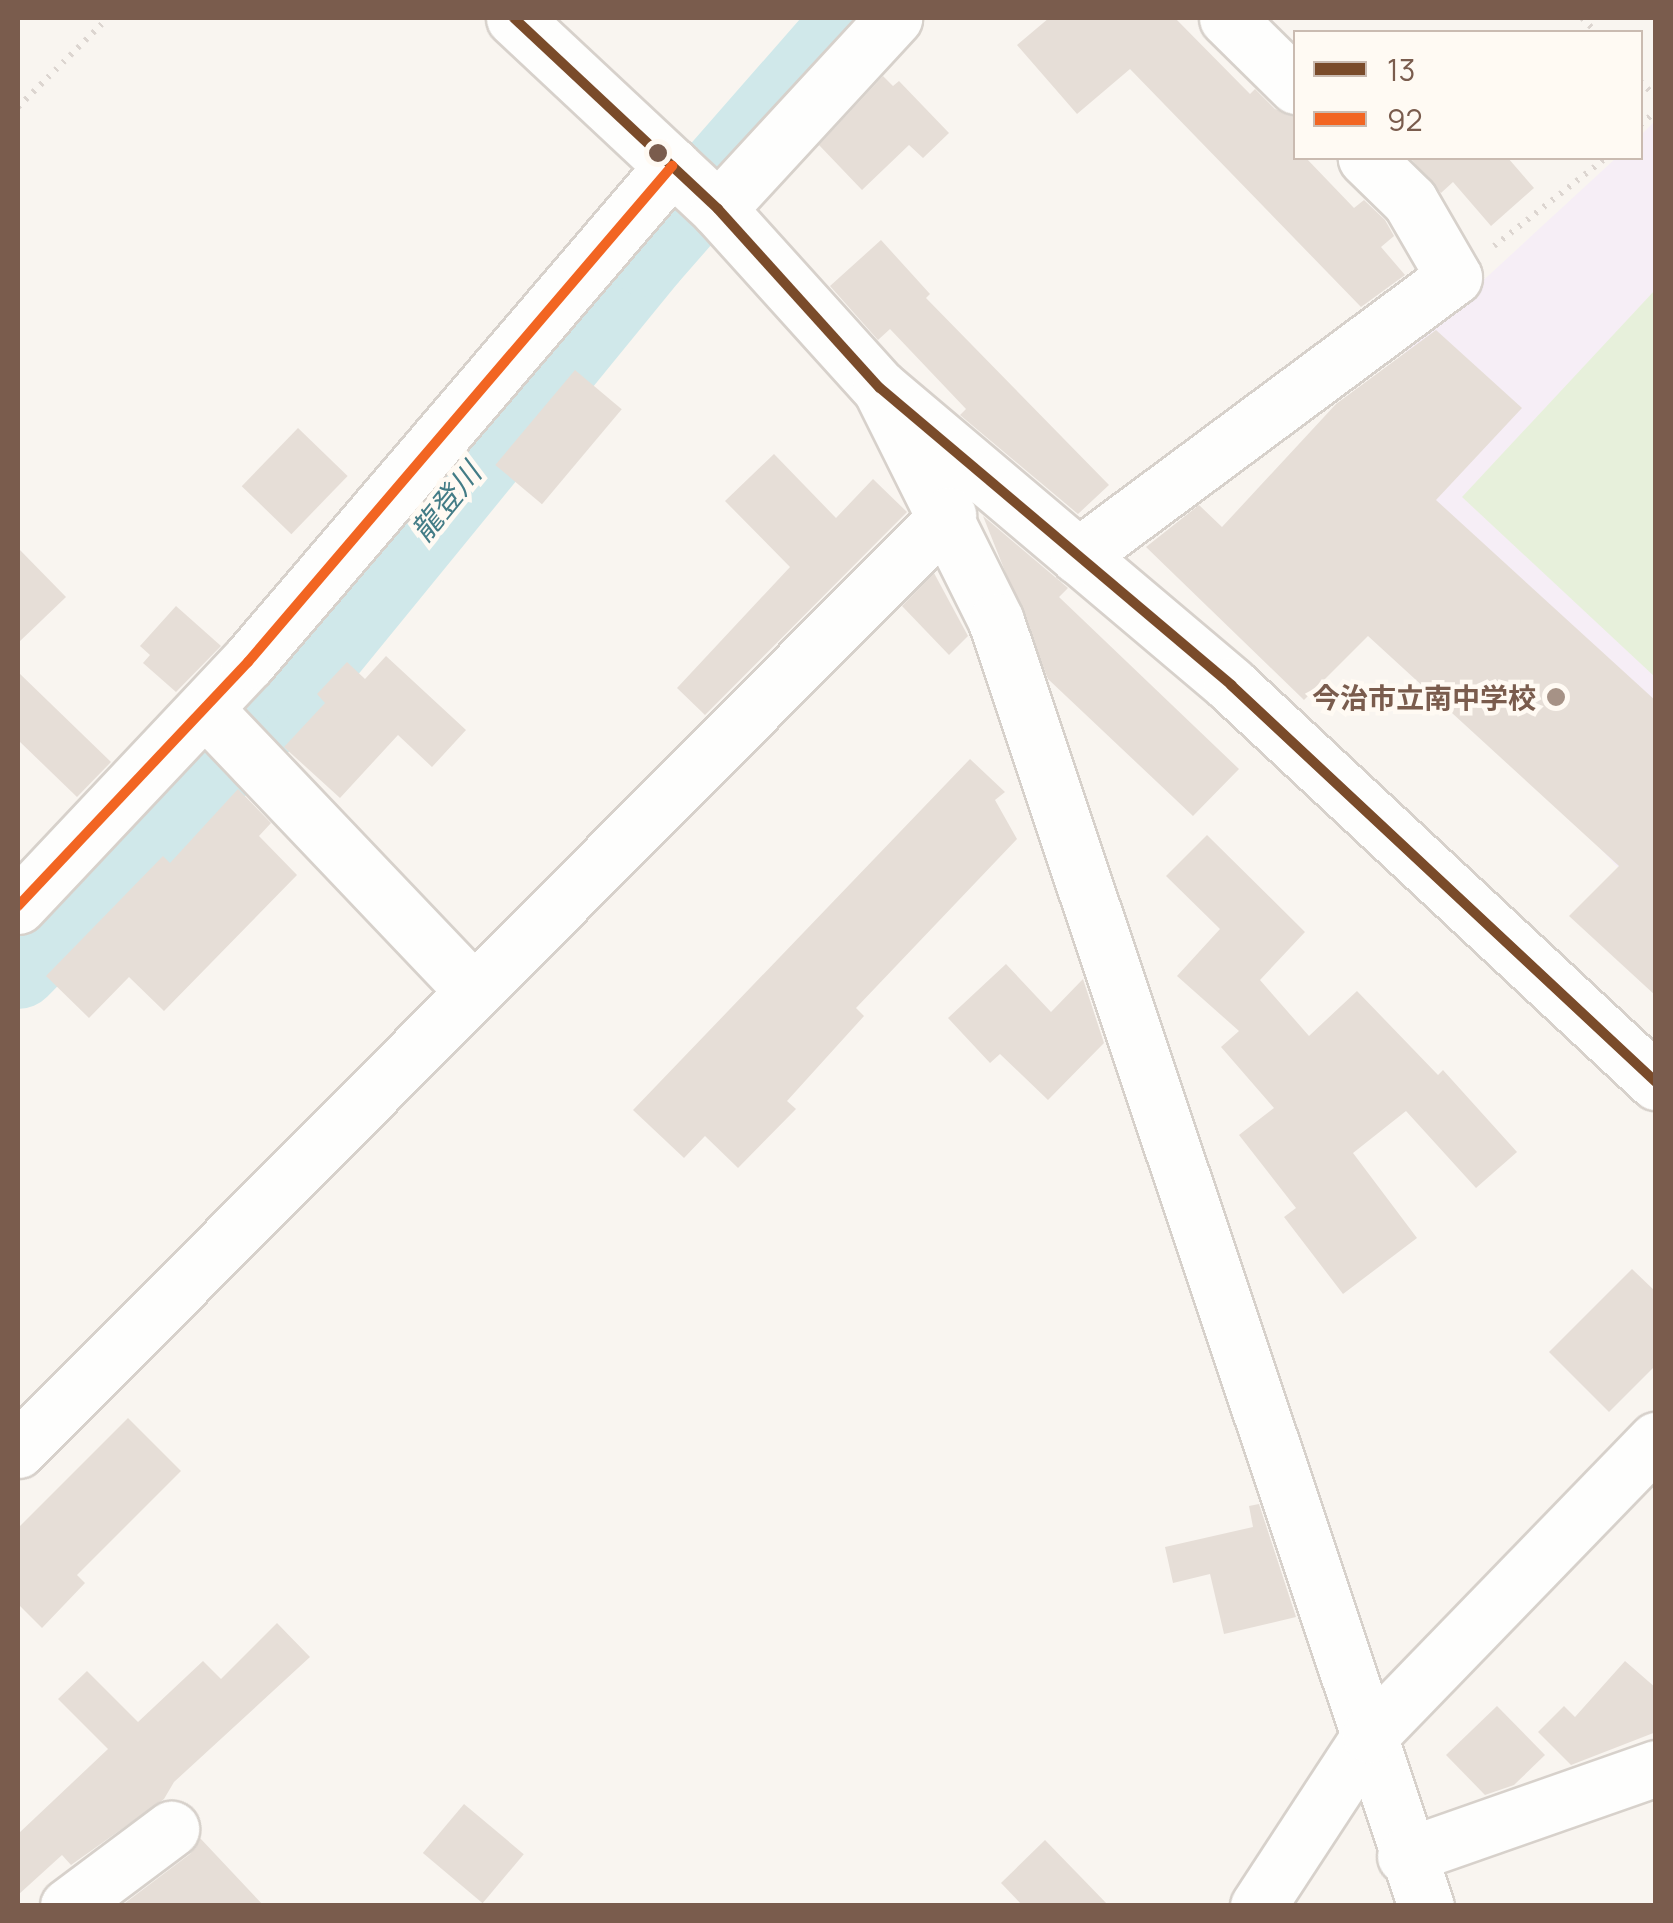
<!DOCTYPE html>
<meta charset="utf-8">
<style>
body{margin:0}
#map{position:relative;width:1673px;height:1923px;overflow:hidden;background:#f9f5f0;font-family:Manrope,"Noto Sans JP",sans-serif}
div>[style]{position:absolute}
.education>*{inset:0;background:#f6eef6}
.green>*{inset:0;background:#e7f0db}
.river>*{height:82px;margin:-41px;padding:0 41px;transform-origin:41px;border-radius:41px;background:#d0e8ea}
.building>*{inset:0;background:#e6ded7;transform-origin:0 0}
.path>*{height:6px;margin-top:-3px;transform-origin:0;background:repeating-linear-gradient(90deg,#dcd5d0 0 2.5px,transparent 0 10.5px)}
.roads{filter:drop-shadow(2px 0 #d7d1cb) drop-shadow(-2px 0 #d7d1cb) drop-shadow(0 2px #d7d1cb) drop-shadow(0 -2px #d7d1cb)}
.minor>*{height:55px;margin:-27.5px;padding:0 27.5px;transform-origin:27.5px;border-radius:27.5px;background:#fefefd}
.bus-1>*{height:10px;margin:-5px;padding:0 5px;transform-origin:5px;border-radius:5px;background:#7a4b2a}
.bus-2>*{height:10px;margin:-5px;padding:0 5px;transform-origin:5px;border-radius:5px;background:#f26522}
.dots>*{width:28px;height:28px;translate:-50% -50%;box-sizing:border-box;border:5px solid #fffaf3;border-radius:50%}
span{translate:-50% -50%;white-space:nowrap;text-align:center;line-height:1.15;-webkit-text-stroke:9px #fffaf3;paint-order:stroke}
.poi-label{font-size:28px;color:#7a5c4d;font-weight:700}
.right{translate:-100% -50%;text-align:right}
.water-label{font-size:30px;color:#437c86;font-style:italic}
.frame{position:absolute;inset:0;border:20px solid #7a5c4d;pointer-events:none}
.legend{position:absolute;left:1293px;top:30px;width:350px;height:130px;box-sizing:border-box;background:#fffaf3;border:2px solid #cabbb1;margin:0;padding:12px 18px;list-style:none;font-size:30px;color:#7a5c4d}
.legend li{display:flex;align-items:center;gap:20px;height:50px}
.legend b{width:50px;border:2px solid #cabbb1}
</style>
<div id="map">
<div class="education">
<div style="clip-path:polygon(1655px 121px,1655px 906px,1257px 489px,1616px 158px,1640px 158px,1641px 135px)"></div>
</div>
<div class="green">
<div style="clip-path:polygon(1655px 290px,1655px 677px,1462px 497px)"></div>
</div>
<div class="river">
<div style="left:18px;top:968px;width:395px;rotate:-45.4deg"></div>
<div style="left:295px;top:687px;width:556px;rotate:-50.76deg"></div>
<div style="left:647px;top:256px;width:316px;rotate:-48.8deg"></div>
</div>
<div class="building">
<div style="clip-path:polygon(1049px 18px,1175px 18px,1250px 94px,1255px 89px,1275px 109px,1296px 116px,1296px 158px,1306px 158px,1354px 208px,1364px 200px,1385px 220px,1394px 236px,1381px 247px,1405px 275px,1361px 307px,1130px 69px,1077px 114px,1017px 45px)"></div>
<div style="clip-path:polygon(883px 76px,893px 86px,899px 81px,949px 133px,923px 158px,909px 145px,862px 190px,819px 145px)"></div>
<div style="clip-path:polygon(1410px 158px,1508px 158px,1534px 188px,1491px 226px,1453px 182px,1441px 193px)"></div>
<div style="clip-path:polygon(881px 240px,930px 294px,926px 298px,1109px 485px,1078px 514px,960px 415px,966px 409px,890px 329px,878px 340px,830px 286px)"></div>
<div style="clip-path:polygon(1436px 330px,1522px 408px,1436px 500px,1656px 701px,1656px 996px,1569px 916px,1619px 866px,1368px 636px,1304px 700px,1146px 547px,1199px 505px,1222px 527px,1336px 404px)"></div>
<div style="left:575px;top:370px;width:61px;height:124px;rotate:40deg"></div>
<div style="left:298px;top:428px;width:69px;height:81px;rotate:44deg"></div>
<div style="clip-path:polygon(774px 454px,836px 518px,873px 479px,907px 512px,705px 715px,677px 688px,790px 567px,725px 501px)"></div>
<div style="clip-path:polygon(983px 516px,1068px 588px,1059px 597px,1239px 769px,1193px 816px,1048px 679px)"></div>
<div style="clip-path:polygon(18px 548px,66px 597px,18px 643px)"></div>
<div style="clip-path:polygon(934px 573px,968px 636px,949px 655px,902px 606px)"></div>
<div style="clip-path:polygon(176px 606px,221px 646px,176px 692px,143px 663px,150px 655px,140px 646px)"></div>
<div style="clip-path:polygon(386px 656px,466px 730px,432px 767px,398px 735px,340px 798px,284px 747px,325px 703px,317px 694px,347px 662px,365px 679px)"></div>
<div style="clip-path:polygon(18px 672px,111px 762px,77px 797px,18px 740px)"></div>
<div style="clip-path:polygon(970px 759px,1005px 792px,995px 800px,1017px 839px,856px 1008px,864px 1016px,787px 1101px,796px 1109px,738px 1168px,705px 1136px,684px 1158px,633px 1110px)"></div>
<div style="clip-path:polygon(238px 789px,271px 823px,259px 836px,297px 875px,164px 1011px,129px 977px,89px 1018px,46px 976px,163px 856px,170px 863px)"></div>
<div style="clip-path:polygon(1207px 835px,1305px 932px,1260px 980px,1309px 1036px,1357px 991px,1438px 1075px,1443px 1070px,1517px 1152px,1476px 1188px,1406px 1111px,1353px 1153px,1417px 1238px,1343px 1294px,1284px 1217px,1296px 1208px,1239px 1135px,1274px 1108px,1221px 1047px,1239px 1031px,1177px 976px,1220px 929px,1166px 876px)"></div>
<div style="clip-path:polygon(1006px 964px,1051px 1012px,1083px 979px,1104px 1043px,1048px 1100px,1000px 1054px,990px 1063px,948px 1018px)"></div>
<div style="clip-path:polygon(1632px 1269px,1656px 1292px,1656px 1365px,1609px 1412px,1549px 1352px)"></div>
<div style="clip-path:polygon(128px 1418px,181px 1471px,77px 1575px,85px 1583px,42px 1628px,18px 1604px,18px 1528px)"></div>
<div style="clip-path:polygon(1259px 1504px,1296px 1617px,1224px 1634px,1210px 1574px,1173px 1583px,1165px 1547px,1253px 1527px,1249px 1506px)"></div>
<div style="clip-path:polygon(277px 1623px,310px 1657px,174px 1782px,164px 1799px,71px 1865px,62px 1855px,18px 1895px,18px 1834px,108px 1749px,58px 1699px,87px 1671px,138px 1722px,203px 1661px,221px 1679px)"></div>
<div style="clip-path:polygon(1625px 1661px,1656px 1688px,1656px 1732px,1571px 1765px,1538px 1732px,1564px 1706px,1575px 1717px)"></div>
<div style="clip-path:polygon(1497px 1706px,1545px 1755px,1514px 1785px,1485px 1795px,1446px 1755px)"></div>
<div style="left:464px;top:1804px;width:78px;height:64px;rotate:40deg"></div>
<div style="clip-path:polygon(200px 1838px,264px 1906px,121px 1906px,190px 1854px)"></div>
<div style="clip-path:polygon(1045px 1840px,1109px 1906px,1023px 1906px,1001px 1883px)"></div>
</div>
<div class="path">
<div style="left:1582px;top:18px;width:20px;rotate:45deg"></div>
<div style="left:1640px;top:81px;width:23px;rotate:45deg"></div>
<div style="left:18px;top:107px;width:127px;rotate:-44.7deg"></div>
<div style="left:1640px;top:125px;width:21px;rotate:-41deg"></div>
<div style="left:1494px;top:246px;width:142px;rotate:-38.2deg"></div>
</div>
<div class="roads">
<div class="minor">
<div style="left:514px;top:18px;width:279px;rotate:43.1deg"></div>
<div style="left:718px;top:209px;width:241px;rotate:47.9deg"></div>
<div style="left:880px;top:388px;width:460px;rotate:40.2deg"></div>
<div style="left:1231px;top:685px;width:582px;rotate:43.05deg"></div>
<div style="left:1227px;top:18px;width:97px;rotate:44.6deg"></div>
<div style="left:718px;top:209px;width:260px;rotate:-47.3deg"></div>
<div style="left:880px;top:388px;width:260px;rotate:63.5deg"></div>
<div style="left:996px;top:621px;width:1355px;rotate:71.5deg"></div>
<div style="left:1078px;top:556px;width:468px;rotate:-36.6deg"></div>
<div style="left:1454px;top:277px;width:88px;rotate:-120.1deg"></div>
<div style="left:1410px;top:201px;width:62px;rotate:-135.7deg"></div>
<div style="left:205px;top:709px;width:390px;rotate:46.4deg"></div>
<div style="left:18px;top:906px;width:335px;rotate:-46.7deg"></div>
<div style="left:248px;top:662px;width:653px;rotate:-49.47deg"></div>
<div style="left:18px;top:1450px;width:1319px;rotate:-45.15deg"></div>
<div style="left:1405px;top:1856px;width:266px;rotate:-19.3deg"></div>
<div style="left:68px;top:1906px;width:129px;rotate:-36.8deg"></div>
<div style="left:1258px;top:1906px;width:204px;rotate:-56.8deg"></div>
<div style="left:1370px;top:1735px;width:411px;rotate:-45.9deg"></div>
</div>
</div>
<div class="bus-1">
<div style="left:514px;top:18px;width:279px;rotate:43.1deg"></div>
<div style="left:718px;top:209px;width:241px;rotate:47.9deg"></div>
<div style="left:880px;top:388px;width:460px;rotate:40.2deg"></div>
<div style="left:1231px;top:685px;width:582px;rotate:43.05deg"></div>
</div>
<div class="bus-2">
<div style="left:18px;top:906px;width:335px;rotate:-46.7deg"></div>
<div style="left:248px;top:662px;width:653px;rotate:-49.47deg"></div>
</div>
<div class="dots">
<div style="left:658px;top:153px;background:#7a5c4d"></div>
<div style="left:1556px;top:697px;background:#a69286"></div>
</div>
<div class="poi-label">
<span class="right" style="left:1536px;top:697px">今治市立南中学校</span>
</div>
<div class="water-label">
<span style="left:446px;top:502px;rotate:-51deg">龍登川</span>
</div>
<div class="frame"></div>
<ul class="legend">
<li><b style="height:12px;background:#7a4b2a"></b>13</li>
<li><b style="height:12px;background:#f26522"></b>92</li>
</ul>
</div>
